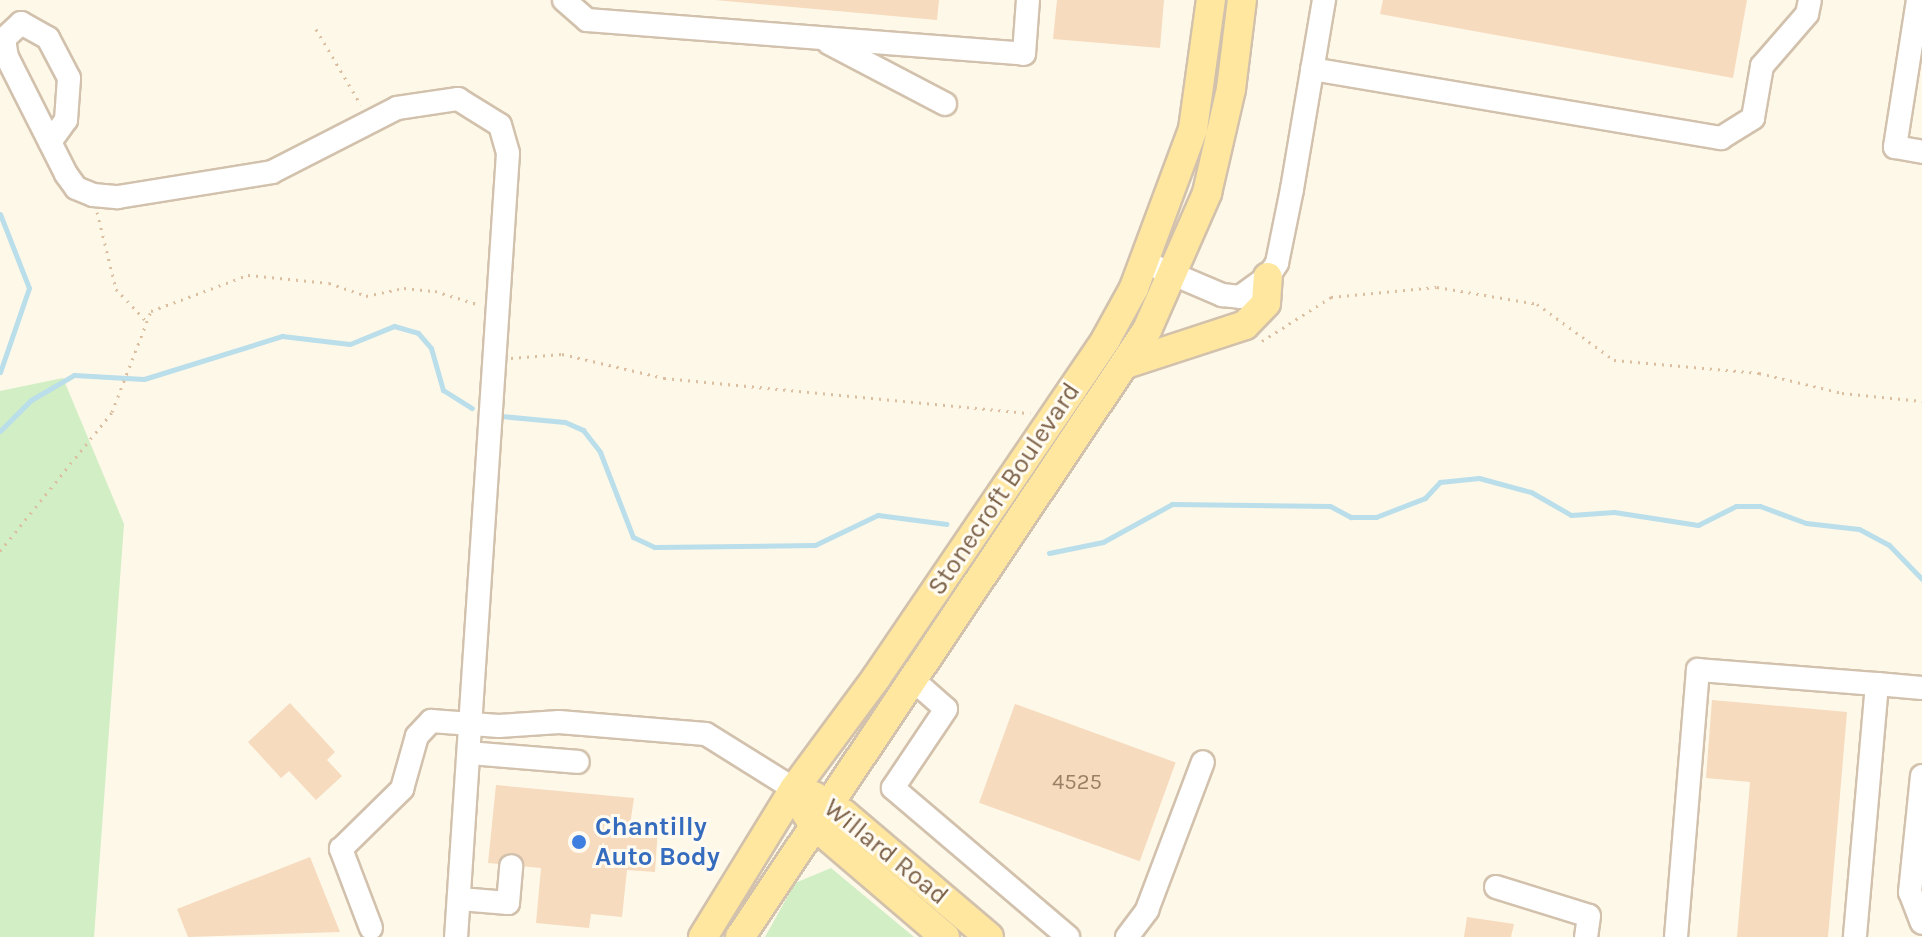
<!DOCTYPE html>
<style>
body{margin:0}
#map{position:relative;width:1922px;height:937px;overflow:hidden;background:#fef8e9;font-family:Karla,sans-serif}
div>[style]{position:absolute}
.green>*{inset:0;background:#d1eec5}
.stream>*{height:5px;margin:-2.5px;padding:0 2.5px;transform-origin:2.5px;border-radius:2.5px;background:#badeea}
.building>*{inset:0;background:#f6dbbe;transform-origin:0 0}
.path>*{height:3px;margin-top:-1.5px;transform-origin:0;background:repeating-linear-gradient(90deg,#dcbea0 0 2px,transparent 0 8px)}
.roads{filter:drop-shadow(2px 0 #d2c1ac) drop-shadow(-2px 0 #d2c1ac) drop-shadow(0 2px #d2c1ac) drop-shadow(0 -2px #d2c1ac)}
.minor>*{height:22px;margin:-11px;padding:0 11px;transform-origin:11px;border-radius:11px;background:#fff}
.major>*{height:28px;margin:-14px;padding:0 14px;transform-origin:14px;border-radius:14px;background:#ffe79f}
.dots>*{width:22px;height:22px;translate:-50% -50%;box-sizing:border-box;border:4px solid #fffbf1;border-radius:50%}
span{translate:-50% -50%;white-space:nowrap;text-align:center;line-height:1.15;-webkit-text-stroke:6px #fffbf1;paint-order:stroke}
.number-label{font-size:22px;color:#9a8066}
.number-label span{-webkit-text-stroke-width:0}
.street-label{font-size:26px;color:#7c6149}
.shop-label{font-size:26px;color:#366cbe;font-weight:700}
.left{translate:0 -50%;text-align:left}
</style>
<div id="map">
<div class="green">
<div style="clip-path:polygon(63px 378px,124px 524px,94px 937px,0 937px,0 391px)"></div>
<div style="clip-path:polygon(831px 868px,914px 937px,765px 937px,795px 883px)"></div>
</div>
<div class="stream">
<div style="left:0;top:214px;width:79px;rotate:68.6deg"></div>
<div style="left:29px;top:288px;width:89px;rotate:109deg"></div>
<div style="left:501px;top:416px;width:64px;rotate:5.4deg"></div>
<div style="left:565px;top:422px;width:20px;rotate:24deg"></div>
<div style="left:583px;top:430px;width:28px;rotate:52deg"></div>
<div style="left:600px;top:452px;width:91px;rotate:68.8deg"></div>
<div style="left:633px;top:537px;width:23px;rotate:25deg"></div>
<div style="left:654px;top:547px;width:161px;rotate:-0.7deg"></div>
<div style="left:815px;top:545px;width:70px;rotate:-25.5deg"></div>
<div style="left:878px;top:515px;width:69px;rotate:7.5deg"></div>
<div style="left:0;top:431px;width:44px;rotate:-45deg"></div>
<div style="left:31px;top:400px;width:50px;rotate:-30.2deg"></div>
<div style="left:74px;top:375px;width:70px;rotate:3.3deg"></div>
<div style="left:144px;top:379px;width:145px;rotate:-17.3deg"></div>
<div style="left:282px;top:336px;width:68px;rotate:6.7deg"></div>
<div style="left:350px;top:344px;width:48px;rotate:-22.2deg"></div>
<div style="left:394px;top:326px;width:25px;rotate:16deg"></div>
<div style="left:418px;top:333px;width:20px;rotate:49deg"></div>
<div style="left:431px;top:348px;width:44px;rotate:74.1deg"></div>
<div style="left:443px;top:390px;width:34px;rotate:32deg"></div>
<div style="left:1049px;top:553px;width:55px;rotate:-11.5deg"></div>
<div style="left:1103px;top:542px;width:79px;rotate:-28.8deg"></div>
<div style="left:1172px;top:504px;width:158px;rotate:0.7deg"></div>
<div style="left:1330px;top:506px;width:24px;rotate:28deg"></div>
<div style="left:1351px;top:517px;width:25px"></div>
<div style="left:1376px;top:517px;width:53px;rotate:-21.2deg"></div>
<div style="left:1425px;top:498px;width:22px;rotate:-47deg"></div>
<div style="left:1440px;top:482px;width:39px;rotate:-6deg"></div>
<div style="left:1479px;top:478px;width:54px;rotate:15.1deg"></div>
<div style="left:1531px;top:492px;width:46px;rotate:29.9deg"></div>
<div style="left:1571px;top:515px;width:43px;rotate:-4deg"></div>
<div style="left:1614px;top:512px;width:85px;rotate:8.8deg"></div>
<div style="left:1698px;top:525px;width:42px;rotate:-26.6deg"></div>
<div style="left:1736px;top:506px;width:24px"></div>
<div style="left:1760px;top:506px;width:49px;rotate:20.3deg"></div>
<div style="left:1806px;top:523px;width:53px;rotate:6.5deg"></div>
<div style="left:1859px;top:529px;width:34px;rotate:28deg"></div>
<div style="left:1889px;top:545px;width:47px;rotate:45.9deg"></div>
</div>
<div class="building">
<div style="clip-path:polygon(715px 0,939px 0,937px 20px)"></div>
<div style="clip-path:polygon(1057px 0,1164px 0,1160px 48px,1053px 39px)"></div>
<div style="clip-path:polygon(1383px 0,1747px 0,1733px 78px,1380px 14px)"></div>
<div style="clip-path:polygon(1712px 700px,1847px 712px,1828px 937px,1737px 937px,1750px 782px,1706px 778px)"></div>
<div style="clip-path:polygon(290px 703px,335px 752px,327px 760px,342px 776px,316px 800px,289px 771px,281px 778px,248px 742px)"></div>
<div style="left:1015px;top:704px;width:171px;height:105px;rotate:20deg"></div>
<div style="clip-path:polygon(496px 785px,634px 798px,630px 825px,658px 827px,655px 872px,627px 870px,622px 917px,591px 914px,589px 928px,536px 923px,541px 868px,488px 863px)"></div>
<div style="clip-path:polygon(310px 857px,340px 932px,188px 937px,177px 909px)"></div>
<div style="clip-path:polygon(1467px 917px,1514px 924px,1511px 937px,1464px 937px)"></div>
</div>
<div class="path">
<div style="left:316px;top:29px;width:88px;rotate:59.4deg"></div>
<div style="left:97px;top:212px;width:79px;rotate:76.1deg"></div>
<div style="left:116px;top:289px;width:45px;rotate:46.8deg"></div>
<div style="left:1262px;top:341px;width:82px;rotate:-32.5deg"></div>
<div style="left:1331px;top:297px;width:106px;rotate:-5.4deg"></div>
<div style="left:1437px;top:287px;width:101px;rotate:9.6deg"></div>
<div style="left:1537px;top:304px;width:95px;rotate:36deg"></div>
<div style="left:1614px;top:360px;width:146px;rotate:5.1deg"></div>
<div style="left:1759px;top:373px;width:85px;rotate:13.5deg"></div>
<div style="left:1842px;top:393px;width:80px;rotate:5.7deg"></div>
<div style="left:511px;top:358px;width:51px;rotate:-4.5deg"></div>
<div style="left:562px;top:354px;width:105px;rotate:13.2deg"></div>
<div style="left:664px;top:378px;width:368px;rotate:5.5deg"></div>
<div style="left:0;top:551px;width:179px;rotate:-51.1deg"></div>
<div style="left:112px;top:412px;width:108px;rotate:-68.9deg"></div>
<div style="left:151px;top:311px;width:103px;rotate:-20.4deg"></div>
<div style="left:248px;top:275px;width:81px;rotate:5.6deg"></div>
<div style="left:329px;top:283px;width:39px;rotate:19deg"></div>
<div style="left:366px;top:296px;width:39px;rotate:-12deg"></div>
<div style="left:404px;top:288px;width:31px;rotate:6deg"></div>
<div style="left:435px;top:291px;width:47px;rotate:17.3deg"></div>
</div>
<div class="roads">
<div class="minor">
<div style="left:564px;top:0;width:30px;rotate:41deg"></div>
<div style="left:587px;top:20px;width:438px;rotate:4.4deg"></div>
<div style="left:1024px;top:54px;width:54px;rotate:-85.8deg"></div>
<div style="left:1918px;top:0;width:149px;rotate:98.9deg"></div>
<div style="left:1895px;top:147px;width:27px;rotate:10deg"></div>
<div style="left:829px;top:43px;width:131px;rotate:27.7deg"></div>
<div style="left:1312px;top:69px;width:415px;rotate:9.6deg"></div>
<div style="left:1721px;top:138px;width:38px;rotate:-32deg"></div>
<div style="left:1753px;top:118px;width:53px;rotate:-80.2deg"></div>
<div style="left:1762px;top:66px;width:69px;rotate:-49.1deg"></div>
<div style="left:1807px;top:14px;width:14px;rotate:-78deg"></div>
<div style="left:50px;top:142px;width:27px;rotate:-54deg"></div>
<div style="left:66px;top:120px;width:42px;rotate:-85.9deg"></div>
<div style="left:69px;top:78px;width:45px;rotate:-117.7deg"></div>
<div style="left:48px;top:38px;width:31px;rotate:-151deg"></div>
<div style="left:21px;top:23px;width:23px;rotate:137deg"></div>
<div style="left:4px;top:39px;width:18px;rotate:81deg"></div>
<div style="left:7px;top:57px;width:131px;rotate:63.2deg"></div>
<div style="left:66px;top:174px;width:17px;rotate:54deg"></div>
<div style="left:76px;top:188px;width:18px;rotate:22deg"></div>
<div style="left:93px;top:195px;width:25px;rotate:5deg"></div>
<div style="left:118px;top:197px;width:156px;rotate:-9.2deg"></div>
<div style="left:272px;top:172px;width:140px;rotate:-27.1deg"></div>
<div style="left:397px;top:108px;width:62px;rotate:-8.4deg"></div>
<div style="left:458px;top:99px;width:49px;rotate:31.8deg"></div>
<div style="left:500px;top:125px;width:29px;rotate:74deg"></div>
<div style="left:508px;top:153px;width:786px;rotate:93.79deg"></div>
<div style="left:1147px;top:263px;width:82px;rotate:23.1deg"></div>
<div style="left:1222px;top:295px;width:18px;rotate:6deg"></div>
<div style="left:1240px;top:297px;width:34px;rotate:-36deg"></div>
<div style="left:1268px;top:277px;width:17px;rotate:-57deg"></div>
<div style="left:1277px;top:263px;width:76px;rotate:-78.5deg"></div>
<div style="left:1292px;top:189px;width:192px;rotate:-80.4deg"></div>
<div style="left:912px;top:679px;width:45px;rotate:41.4deg"></div>
<div style="left:946px;top:709px;width:95px;rotate:123.9deg"></div>
<div style="left:893px;top:788px;width:230px;rotate:40.4deg"></div>
<div style="left:1877px;top:684px;width:45px;rotate:5.1deg"></div>
<div style="left:469px;top:753px;width:109px;rotate:4.7deg"></div>
<div style="left:1922px;top:776px;width:117px;rotate:95.9deg"></div>
<div style="left:1910px;top:892px;width:33px;rotate:69deg"></div>
<div style="left:1496px;top:887px;width:97px;rotate:17.3deg"></div>
<div style="left:1589px;top:916px;width:21px;rotate:98deg"></div>
<div style="left:460px;top:899px;width:48px;rotate:4.8deg"></div>
<div style="left:508px;top:903px;width:37px;rotate:-85deg"></div>
<div style="left:371px;top:928px;width:85px;rotate:-110.8deg"></div>
<div style="left:341px;top:849px;width:86px;rotate:-44.5deg"></div>
<div style="left:402px;top:789px;width:55px;rotate:-74.2deg"></div>
<div style="left:417px;top:736px;width:21px;rotate:-47deg"></div>
<div style="left:431px;top:721px;width:68px;rotate:4.2deg"></div>
<div style="left:499px;top:726px;width:60px;rotate:-3.8deg"></div>
<div style="left:559px;top:722px;width:147px;rotate:4.7deg"></div>
<div style="left:706px;top:734px;width:104px;rotate:32deg"></div>
<div style="left:1127px;top:937px;width:34px;rotate:-53deg"></div>
<div style="left:1147px;top:910px;width:158px;rotate:-69.3deg"></div>
<div style="left:1676px;top:937px;width:268px;rotate:-85.3deg"></div>
<div style="left:1698px;top:670px;width:180px;rotate:4.5deg"></div>
<div style="left:1877px;top:684px;width:254px;rotate:95deg"></div>
</div>
<div class="major">
<div style="left:1129px;top:363px;width:122px;rotate:-18.1deg"></div>
<div style="left:1245px;top:325px;width:30px;rotate:-46deg"></div>
<div style="left:1266px;top:303px;width:26px;rotate:-86deg"></div>
<div style="left:814px;top:796px;width:35px;rotate:31deg"></div>
<div style="left:844px;top:814px;width:190px;rotate:40.3deg"></div>
<div style="left:803px;top:808px;width:19px;rotate:58deg"></div>
<div style="left:813px;top:824px;width:174px;rotate:40.6deg"></div>
<div style="left:703px;top:937px;width:174px;rotate:-58.4deg"></div>
<div style="left:794px;top:789px;width:138px;rotate:-53.5deg"></div>
<div style="left:876px;top:678px;width:410px;rotate:-55.8deg"></div>
<div style="left:1106px;top:339px;width:58px;rotate:-61.2deg"></div>
<div style="left:1134px;top:288px;width:170px;rotate:-69.6deg"></div>
<div style="left:1193px;top:129px;width:130px;rotate:-82.1deg"></div>
<div style="left:740px;top:937px;width:731px;rotate:-56.16deg"></div>
<div style="left:1147px;top:330px;width:150px;rotate:-66.3deg"></div>
<div style="left:1207px;top:193px;width:107px;rotate:-77deg"></div>
<div style="left:1231px;top:89px;width:90px;rotate:-83deg"></div>
</div>
</div>
<div class="dots">
<div style="left:579px;top:842px;background:#3f7fe0"></div>
</div>
<div class="number-label">
<span style="left:1077px;top:783px">4525</span>
</div>
<div class="street-label">
<span style="left:1004px;top:489px;rotate:-56deg">Stonecroft Boulevard</span>
<span style="left:886px;top:852px;rotate:39deg">Willard Road</span>
</div>
<div class="shop-label">
<span class="left" style="left:595px;top:842px">Chantilly<br>Auto Body</span>
</div>
</div>
